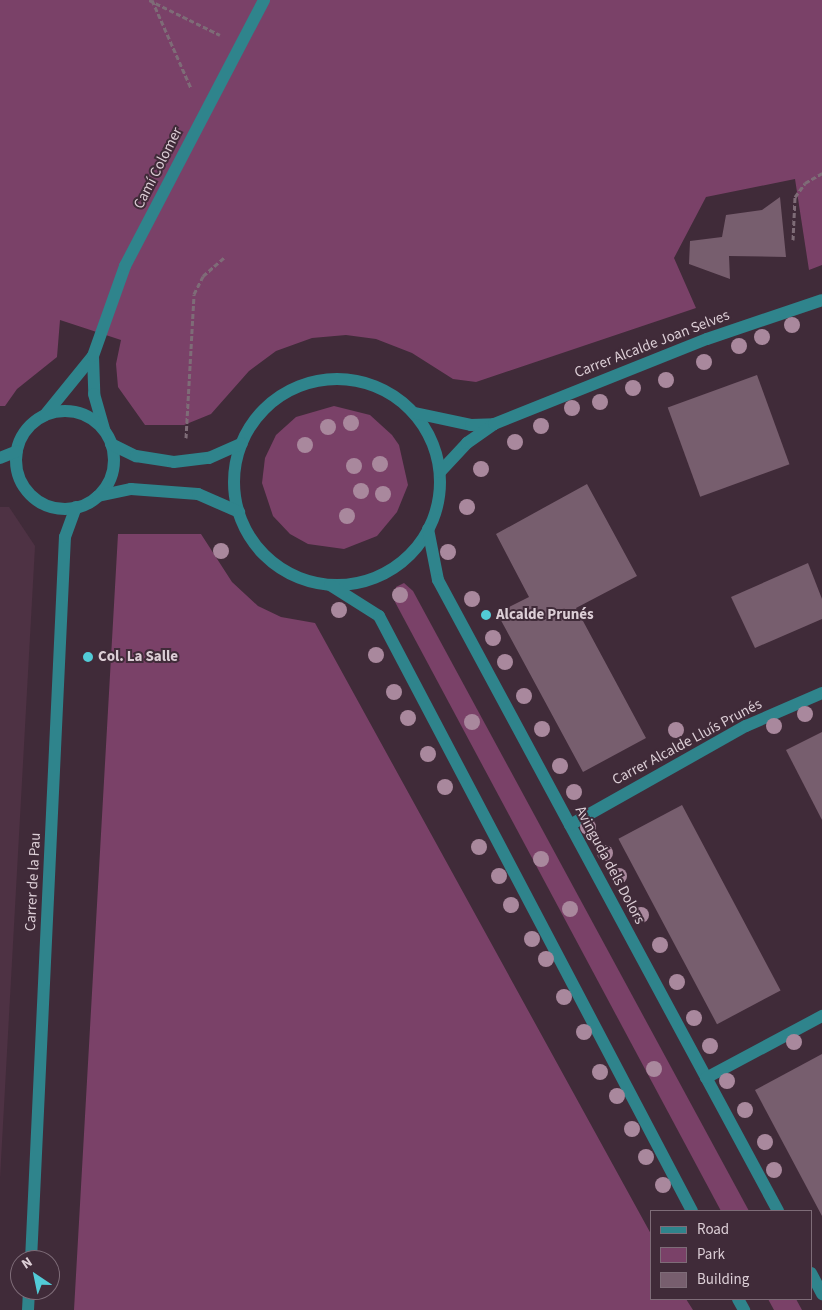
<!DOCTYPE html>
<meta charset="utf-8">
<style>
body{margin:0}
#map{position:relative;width:822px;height:1310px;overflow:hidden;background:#402b39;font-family:"Source Sans 3",sans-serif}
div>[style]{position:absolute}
.built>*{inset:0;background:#4e3244}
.green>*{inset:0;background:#7a4168}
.building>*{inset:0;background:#775e6e;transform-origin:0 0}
.path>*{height:3px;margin-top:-1.5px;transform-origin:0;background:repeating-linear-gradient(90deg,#7e6c77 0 5px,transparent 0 7.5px)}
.minor>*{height:12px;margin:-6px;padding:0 6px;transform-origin:6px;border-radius:6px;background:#2f848c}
.minor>.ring{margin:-6px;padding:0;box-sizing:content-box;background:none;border:12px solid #2f848c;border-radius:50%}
.trees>*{width:16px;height:16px;margin:-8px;border-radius:50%;background:#a9889d}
.dots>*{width:14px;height:14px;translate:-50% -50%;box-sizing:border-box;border:2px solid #402b39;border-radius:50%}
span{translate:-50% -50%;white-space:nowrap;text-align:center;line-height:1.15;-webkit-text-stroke:4px #402b39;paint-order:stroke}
.street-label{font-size:15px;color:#dcced6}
.poi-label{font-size:15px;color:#dcced6;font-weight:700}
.left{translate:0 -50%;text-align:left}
.legend{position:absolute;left:650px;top:1210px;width:162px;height:90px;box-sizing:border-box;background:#402b39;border:1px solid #7e6c78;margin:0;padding:6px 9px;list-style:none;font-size:15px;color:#dcced6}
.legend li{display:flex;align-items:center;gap:10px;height:25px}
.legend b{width:25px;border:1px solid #7e6c78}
.north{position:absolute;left:10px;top:1250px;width:50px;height:50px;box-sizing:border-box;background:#402b39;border:1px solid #7e6c78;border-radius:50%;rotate:326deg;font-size:14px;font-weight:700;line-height:20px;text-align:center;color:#dcced6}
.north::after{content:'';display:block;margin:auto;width:18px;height:22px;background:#52cbd7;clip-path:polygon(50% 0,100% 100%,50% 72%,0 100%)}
</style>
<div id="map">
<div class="built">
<div style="clip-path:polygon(0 507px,9px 507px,35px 546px,0 1178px)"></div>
</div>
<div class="green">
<div style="clip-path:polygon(0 0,822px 0,822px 265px,809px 270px,795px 179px,706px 197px,674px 258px,696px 308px,476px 382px,453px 379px,412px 353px,376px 339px,346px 335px,312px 338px,276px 351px,249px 371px,211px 414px,184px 425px,145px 425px,118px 387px,116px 364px,121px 340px,60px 320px,57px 357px,17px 389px,5px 406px,0 406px)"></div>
<div style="clip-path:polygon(334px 406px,370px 415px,392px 435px,399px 445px,408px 485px,397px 512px,377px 536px,344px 549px,308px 544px,290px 534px,273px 516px,262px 483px,265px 458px,276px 435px,296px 417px)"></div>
<div style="clip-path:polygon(118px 534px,201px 534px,232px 582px,258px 606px,281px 617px,315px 623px,651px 1234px,651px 1299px,686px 1299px,693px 1310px,74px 1310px)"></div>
<div style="clip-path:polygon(404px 583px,413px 591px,749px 1211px,721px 1211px,395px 602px,396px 587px)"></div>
<div style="clip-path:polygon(768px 1299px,796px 1299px,802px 1310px,774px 1310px)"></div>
</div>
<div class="building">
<div style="clip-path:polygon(780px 197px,786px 257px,729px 256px,730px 279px,689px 264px,690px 241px,722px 237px,726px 215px,762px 210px)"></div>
<div style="left:757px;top:375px;width:95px;height:95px;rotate:70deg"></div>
<div style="clip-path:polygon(587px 484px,637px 576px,576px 608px,646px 738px,583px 772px,497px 613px,529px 597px,496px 534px)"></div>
<div style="clip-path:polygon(808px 563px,822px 599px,822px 619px,755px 648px,731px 597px)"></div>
<div style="clip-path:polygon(822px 732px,822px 820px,786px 750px)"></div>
<div style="left:682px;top:805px;width:210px;height:72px;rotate:62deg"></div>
<div style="clip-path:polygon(822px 1054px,822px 1216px,755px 1090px)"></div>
</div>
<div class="path">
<div style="left:149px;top:0;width:79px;rotate:26.2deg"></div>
<div style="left:152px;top:0;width:96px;rotate:66.1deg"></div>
<div style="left:793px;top:240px;width:43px;rotate:-87.3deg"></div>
<div style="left:795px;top:197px;width:17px;rotate:-54deg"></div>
<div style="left:805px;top:183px;width:20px;rotate:-30deg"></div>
<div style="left:186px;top:438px;width:144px;rotate:-86.8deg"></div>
<div style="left:194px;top:294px;width:20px;rotate:-63deg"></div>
<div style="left:203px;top:276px;width:29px;rotate:-41deg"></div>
</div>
<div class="minor">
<div style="left:93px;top:356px;width:38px;rotate:88deg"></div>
<div style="left:94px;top:394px;width:37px;rotate:74deg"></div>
<div class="ring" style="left:234px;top:379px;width:194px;height:194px"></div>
<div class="ring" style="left:16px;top:411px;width:86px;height:86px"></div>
<div style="left:415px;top:413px;width:57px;rotate:12.1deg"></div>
<div style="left:471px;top:425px;width:23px;rotate:-2deg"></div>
<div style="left:45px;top:415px;width:76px;rotate:-50.9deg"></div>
<div style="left:93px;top:356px;width:96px;rotate:-70.4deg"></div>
<div style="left:125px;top:266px;width:300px;rotate:-62.4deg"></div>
<div style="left:111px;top:444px;width:28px;rotate:26deg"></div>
<div style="left:136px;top:456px;width:38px;rotate:9deg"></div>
<div style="left:174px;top:462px;width:35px;rotate:-7deg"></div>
<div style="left:209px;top:458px;width:36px;rotate:-24deg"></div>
<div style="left:0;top:458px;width:18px;rotate:-22deg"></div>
<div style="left:440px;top:472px;width:40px;rotate:-47deg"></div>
<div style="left:467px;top:443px;width:33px;rotate:-35deg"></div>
<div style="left:494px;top:424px;width:229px;rotate:-21.8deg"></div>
<div style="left:707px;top:339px;width:121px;rotate:-18.7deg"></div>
<div style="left:98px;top:496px;width:34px;rotate:-12deg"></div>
<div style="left:131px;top:489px;width:67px;rotate:4.3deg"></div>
<div style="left:198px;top:494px;width:45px;rotate:23.7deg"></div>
<div style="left:428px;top:529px;width:52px;rotate:78.9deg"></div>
<div style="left:438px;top:580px;width:717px;rotate:61.68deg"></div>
<div style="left:330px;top:585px;width:58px;rotate:32.3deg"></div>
<div style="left:379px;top:616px;width:672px;rotate:62.25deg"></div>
<div style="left:570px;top:825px;width:202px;rotate:-29.4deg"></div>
<div style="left:746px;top:726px;width:83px;rotate:-23.5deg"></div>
<div style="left:706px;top:1078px;width:132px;rotate:-28.1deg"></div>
<div style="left:31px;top:1260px;width:724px;rotate:-87.31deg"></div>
<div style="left:65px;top:537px;width:32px;rotate:-70deg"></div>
<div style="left:811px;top:1273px;width:24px;rotate:62deg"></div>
<div style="left:738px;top:1299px;width:13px;rotate:61deg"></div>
<div style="left:28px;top:1310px;width:20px;rotate:-87deg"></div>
</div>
<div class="trees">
<div style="left:792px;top:325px"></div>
<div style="left:762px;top:337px"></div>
<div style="left:739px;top:346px"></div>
<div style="left:704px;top:362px"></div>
<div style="left:666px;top:380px"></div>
<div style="left:633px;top:388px"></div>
<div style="left:600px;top:402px"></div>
<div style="left:572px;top:408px"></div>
<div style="left:351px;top:423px"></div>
<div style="left:541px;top:426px"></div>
<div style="left:328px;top:427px"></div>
<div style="left:515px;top:442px"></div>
<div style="left:305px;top:445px"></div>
<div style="left:380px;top:464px"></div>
<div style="left:354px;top:466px"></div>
<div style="left:481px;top:469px"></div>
<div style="left:361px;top:491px"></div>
<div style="left:383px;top:494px"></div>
<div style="left:467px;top:507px"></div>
<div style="left:347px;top:516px"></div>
<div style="left:221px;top:551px"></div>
<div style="left:448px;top:552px"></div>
<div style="left:400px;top:595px"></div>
<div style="left:472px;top:599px"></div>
<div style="left:339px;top:610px"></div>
<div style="left:493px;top:638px"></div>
<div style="left:376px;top:655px"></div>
<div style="left:505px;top:662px"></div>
<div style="left:394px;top:692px"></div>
<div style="left:524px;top:696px"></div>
<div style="left:805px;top:714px"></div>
<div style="left:408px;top:718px"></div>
<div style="left:472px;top:722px"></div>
<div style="left:774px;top:726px"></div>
<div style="left:542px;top:729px"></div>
<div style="left:676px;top:730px"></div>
<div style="left:428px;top:754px"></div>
<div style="left:560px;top:766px"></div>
<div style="left:445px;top:787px"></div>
<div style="left:574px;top:792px"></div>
<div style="left:588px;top:827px"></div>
<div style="left:479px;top:847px"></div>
<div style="left:605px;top:853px"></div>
<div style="left:541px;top:859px"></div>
<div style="left:499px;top:876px"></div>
<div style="left:619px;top:876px"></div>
<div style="left:511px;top:905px"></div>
<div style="left:570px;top:909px"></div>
<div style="left:641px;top:915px"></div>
<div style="left:532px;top:939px"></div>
<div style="left:660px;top:945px"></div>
<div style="left:546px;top:959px"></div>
<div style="left:677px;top:982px"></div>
<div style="left:564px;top:997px"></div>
<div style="left:694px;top:1018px"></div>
<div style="left:584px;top:1032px"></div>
<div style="left:794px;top:1042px"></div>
<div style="left:710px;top:1046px"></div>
<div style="left:654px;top:1069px"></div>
<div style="left:600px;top:1072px"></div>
<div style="left:727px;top:1081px"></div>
<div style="left:617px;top:1096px"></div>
<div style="left:745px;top:1110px"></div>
<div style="left:632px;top:1129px"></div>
<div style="left:765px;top:1142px"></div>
<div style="left:646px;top:1157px"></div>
<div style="left:774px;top:1170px"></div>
<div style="left:663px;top:1185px"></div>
</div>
<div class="dots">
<div style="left:486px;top:615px;background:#52cbd7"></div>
<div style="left:88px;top:657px;background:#52cbd7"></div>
</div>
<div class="street-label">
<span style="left:158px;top:168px;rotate:-63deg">Camí Colomer</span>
<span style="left:652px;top:344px;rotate:-21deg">Carrer Alcalde Joan Selves</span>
<span style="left:687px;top:742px;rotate:-28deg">Carrer Alcalde Lluís Prunés</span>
<span style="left:610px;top:865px;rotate:62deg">Avinguda dels Dolors</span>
<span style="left:33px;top:882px;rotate:-87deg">Carrer de la Pau</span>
</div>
<div class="poi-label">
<span class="left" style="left:496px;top:615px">Alcalde Prunés</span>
<span class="left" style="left:98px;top:657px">Col. La Salle</span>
</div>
<ul class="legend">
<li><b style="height:6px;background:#2f848c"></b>Road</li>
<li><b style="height:14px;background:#7a4168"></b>Park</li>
<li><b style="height:14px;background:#775e6e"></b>Building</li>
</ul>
<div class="north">N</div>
</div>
